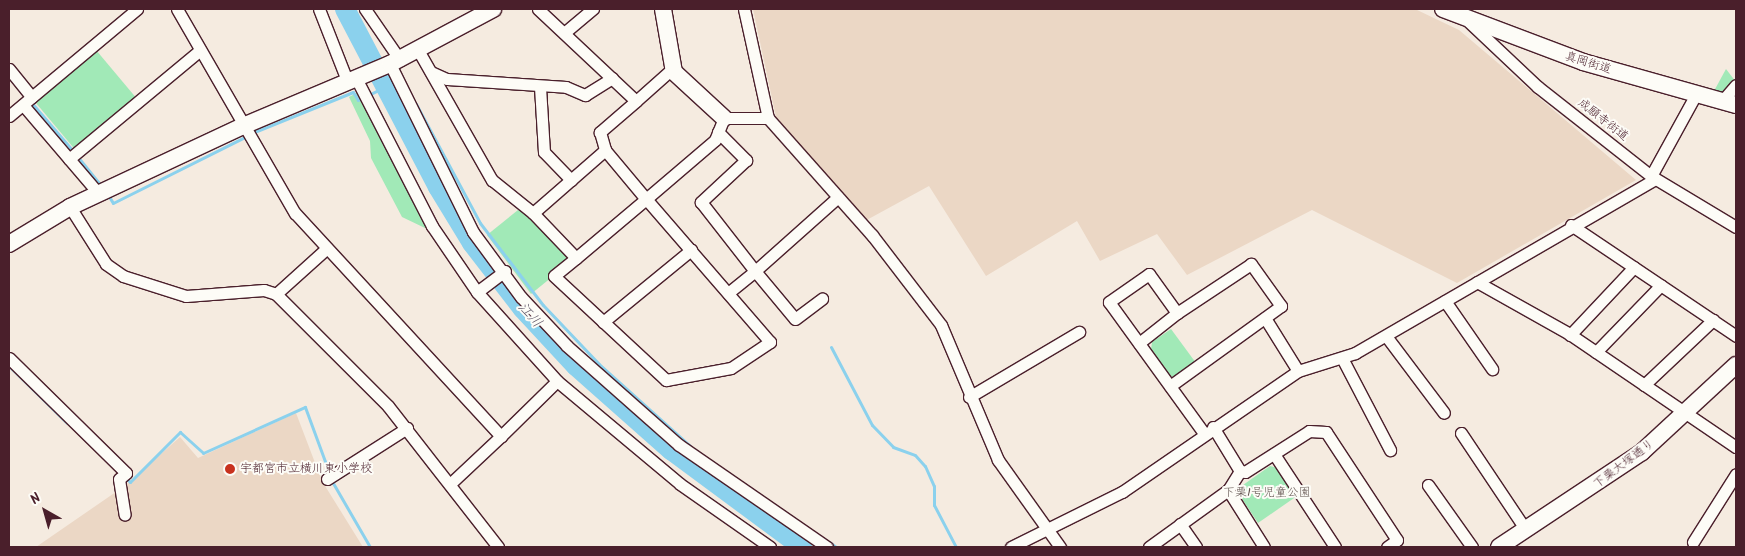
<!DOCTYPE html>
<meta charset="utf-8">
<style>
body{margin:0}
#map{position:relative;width:1745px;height:556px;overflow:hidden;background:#f5ebe0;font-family:Kalam,"Klee One",sans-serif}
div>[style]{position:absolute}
.built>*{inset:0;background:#ebd7c5}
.green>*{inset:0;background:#a1e9b7;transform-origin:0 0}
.stream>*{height:3px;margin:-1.5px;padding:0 1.5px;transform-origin:1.5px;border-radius:1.5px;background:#8bd1ed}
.river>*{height:20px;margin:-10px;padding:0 10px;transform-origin:10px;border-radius:10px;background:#8bd1ed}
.roads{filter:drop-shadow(1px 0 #4a1f2b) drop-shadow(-1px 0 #4a1f2b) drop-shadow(0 1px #4a1f2b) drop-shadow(0 -1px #4a1f2b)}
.street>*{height:11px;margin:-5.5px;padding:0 5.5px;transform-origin:5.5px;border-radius:5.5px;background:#fdfcf7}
.secondary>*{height:16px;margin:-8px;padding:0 8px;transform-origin:8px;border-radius:8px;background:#fdfcf7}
.dots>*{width:14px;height:14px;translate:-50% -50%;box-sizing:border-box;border:2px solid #fdfcf7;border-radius:50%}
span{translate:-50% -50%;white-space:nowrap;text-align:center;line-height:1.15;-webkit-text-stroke:4px #fdfcf7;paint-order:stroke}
.street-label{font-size:12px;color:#4a1f2b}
.poi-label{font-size:12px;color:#4a1f2b}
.left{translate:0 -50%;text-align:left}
.park-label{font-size:12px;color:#60524e}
.water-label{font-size:14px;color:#5e5465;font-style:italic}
.frame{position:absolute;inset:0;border:10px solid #4a1f2b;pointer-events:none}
.north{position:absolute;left:20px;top:486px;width:50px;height:50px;-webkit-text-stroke:4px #fdfcf7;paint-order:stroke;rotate:322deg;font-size:14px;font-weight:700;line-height:20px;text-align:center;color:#4a1f2b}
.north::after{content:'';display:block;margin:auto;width:18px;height:22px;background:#4a1f2b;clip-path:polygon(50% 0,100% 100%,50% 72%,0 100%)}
</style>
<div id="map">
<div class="built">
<div style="clip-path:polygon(753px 9px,1415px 9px,1459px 30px,1636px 180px,1457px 283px,1312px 210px,1187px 275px,1157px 234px,1100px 261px,1077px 221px,986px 276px,929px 186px,863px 222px,776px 117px)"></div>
<div style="clip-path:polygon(296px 413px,322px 481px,363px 547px,36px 547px,126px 485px,180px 437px,198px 458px)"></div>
</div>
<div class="green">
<div style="left:96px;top:50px;width:62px;height:80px;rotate:50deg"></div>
<div style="clip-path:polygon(1726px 69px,1736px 82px,1725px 94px,1714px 91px)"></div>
<div style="clip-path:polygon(366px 88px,437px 221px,425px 228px,402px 217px,371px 158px,370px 141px,349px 97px)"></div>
<div style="clip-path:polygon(518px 210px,539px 222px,568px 255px,568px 264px,531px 294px,487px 235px)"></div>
<div style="clip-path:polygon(1171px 329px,1196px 363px,1177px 378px,1170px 376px,1151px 350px,1152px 342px)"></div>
<div style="clip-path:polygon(1270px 466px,1278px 468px,1297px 496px,1258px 523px,1240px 496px,1243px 485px)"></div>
</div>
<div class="stream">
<div style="left:30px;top:101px;width:66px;rotate:49.3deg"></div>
<div style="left:398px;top:113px;width:20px;rotate:-27deg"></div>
<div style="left:416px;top:104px;width:135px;rotate:61.7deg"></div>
<div style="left:480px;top:223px;width:103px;rotate:52.5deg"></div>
<div style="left:543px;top:305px;width:81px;rotate:46.5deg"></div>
<div style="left:599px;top:364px;width:122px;rotate:42deg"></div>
<div style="left:252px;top:133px;width:109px;rotate:-22.1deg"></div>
<div style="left:353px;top:92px;width:9px;rotate:58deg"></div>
<div style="left:358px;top:100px;width:30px;rotate:-26deg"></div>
<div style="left:77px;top:156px;width:38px;rotate:51deg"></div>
<div style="left:108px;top:195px;width:9px;rotate:58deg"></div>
<div style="left:113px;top:203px;width:150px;rotate:-26.6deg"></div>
<div style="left:831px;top:347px;width:88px;rotate:62.3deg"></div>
<div style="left:872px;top:425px;width:30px;rotate:46deg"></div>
<div style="left:893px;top:447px;width:23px;rotate:20deg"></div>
<div style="left:915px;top:455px;width:15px;rotate:48deg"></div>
<div style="left:925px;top:466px;width:22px;rotate:66deg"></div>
<div style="left:934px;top:486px;width:19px;rotate:90deg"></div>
<div style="left:934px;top:505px;width:47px;rotate:62.4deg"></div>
<div style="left:9px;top:366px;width:81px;rotate:44.5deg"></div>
<div style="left:125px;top:477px;width:7px;rotate:45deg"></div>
<div style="left:130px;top:482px;width:71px;rotate:-45deg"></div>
<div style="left:180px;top:432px;width:31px;rotate:42deg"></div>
<div style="left:203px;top:453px;width:112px;rotate:-24.3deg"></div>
<div style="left:305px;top:407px;width:81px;rotate:69.8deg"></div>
<div style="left:333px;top:483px;width:74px;rotate:60deg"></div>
<div style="left:829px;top:542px;width:9px;rotate:36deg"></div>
</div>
<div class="river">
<div style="left:345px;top:9px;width:201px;rotate:62.4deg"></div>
<div style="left:438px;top:187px;width:66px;rotate:58.7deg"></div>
<div style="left:472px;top:243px;width:83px;rotate:52.3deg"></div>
<div style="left:523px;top:309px;width:78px;rotate:47.1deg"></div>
<div style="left:576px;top:366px;width:127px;rotate:41.5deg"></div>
<div style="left:671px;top:450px;width:163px;rotate:36.5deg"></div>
</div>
<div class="roads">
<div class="street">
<div style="left:177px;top:9px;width:236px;rotate:60deg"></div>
<div style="left:295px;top:213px;width:304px;rotate:47.3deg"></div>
<div style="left:501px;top:436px;width:69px;rotate:136.8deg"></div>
<div style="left:319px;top:9px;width:79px;rotate:68.6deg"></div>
<div style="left:365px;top:9px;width:62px;rotate:55.5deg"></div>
<div style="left:538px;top:9px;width:134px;rotate:43.2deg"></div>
<div style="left:636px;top:101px;width:48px;rotate:139.3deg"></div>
<div style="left:600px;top:132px;width:19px;rotate:74deg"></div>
<div style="left:605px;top:150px;width:64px;rotate:50.1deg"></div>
<div style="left:646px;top:199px;width:91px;rotate:-40.5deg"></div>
<div style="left:715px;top:140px;width:24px;rotate:-68deg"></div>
<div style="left:724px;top:118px;width:44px"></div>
<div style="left:744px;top:9px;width:112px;rotate:77.6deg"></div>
<div style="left:768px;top:118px;width:157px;rotate:48.4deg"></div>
<div style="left:872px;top:235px;width:113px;rotate:52.5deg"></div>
<div style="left:941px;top:325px;width:147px;rotate:67.1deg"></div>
<div style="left:998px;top:460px;width:107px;rotate:54.5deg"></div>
<div style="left:1469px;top:22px;width:95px;rotate:43.3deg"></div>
<div style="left:1538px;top:87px;width:144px;rotate:38.2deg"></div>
<div style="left:1651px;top:176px;width:99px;rotate:31deg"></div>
<div style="left:564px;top:33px;width:38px;rotate:-40deg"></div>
<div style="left:418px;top:50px;width:150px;rotate:60.4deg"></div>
<div style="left:492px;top:180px;width:53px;rotate:38.8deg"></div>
<div style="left:533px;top:213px;width:62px;rotate:46.3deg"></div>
<div style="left:576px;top:258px;width:28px;rotate:141deg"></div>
<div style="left:554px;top:276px;width:153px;rotate:42.9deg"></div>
<div style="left:666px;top:380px;width:66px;rotate:-10.5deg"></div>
<div style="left:731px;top:368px;width:47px;rotate:-33.7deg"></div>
<div style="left:770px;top:342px;width:189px;rotate:-130.9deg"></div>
<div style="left:646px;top:199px;width:92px;rotate:139.9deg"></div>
<div style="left:390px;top:64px;width:187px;rotate:63.7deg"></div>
<div style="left:473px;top:232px;width:81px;rotate:53.6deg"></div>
<div style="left:521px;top:297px;width:67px;rotate:46.8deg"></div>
<div style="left:567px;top:346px;width:149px;rotate:41.5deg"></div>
<div style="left:679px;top:445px;width:180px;rotate:34.6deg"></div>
<div style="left:9px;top:69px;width:36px;rotate:51deg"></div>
<div style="left:431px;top:72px;width:17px;rotate:24deg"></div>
<div style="left:447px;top:79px;width:119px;rotate:3.8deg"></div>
<div style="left:566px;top:87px;width:21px;rotate:23deg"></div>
<div style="left:585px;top:95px;width:32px;rotate:-32deg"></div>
<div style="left:357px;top:80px;width:164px;rotate:62.8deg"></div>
<div style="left:432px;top:226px;width:80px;rotate:55.7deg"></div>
<div style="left:477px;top:292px;width:120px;rotate:48deg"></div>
<div style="left:540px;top:87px;width:65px;rotate:86.5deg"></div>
<div style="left:544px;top:152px;width:39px;rotate:46deg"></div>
<div style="left:636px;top:101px;width:50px;rotate:-41.7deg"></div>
<div style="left:1722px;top:101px;width:21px;rotate:-49deg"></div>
<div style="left:23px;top:105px;width:117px;rotate:49.5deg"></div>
<div style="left:9px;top:116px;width:167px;rotate:-39.9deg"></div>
<div style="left:718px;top:132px;width:40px;rotate:45deg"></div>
<div style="left:746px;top:160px;width:62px;rotate:137deg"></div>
<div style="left:701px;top:202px;width:88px;rotate:52deg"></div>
<div style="left:755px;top:271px;width:111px;rotate:-41.7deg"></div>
<div style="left:69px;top:159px;width:169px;rotate:-39.7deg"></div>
<div style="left:1651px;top:176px;width:94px;rotate:-61.2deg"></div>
<div style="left:70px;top:207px;width:67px;rotate:57.7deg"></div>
<div style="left:106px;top:264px;width:21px;rotate:35deg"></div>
<div style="left:123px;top:276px;width:66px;rotate:17.6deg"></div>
<div style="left:186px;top:296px;width:78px;rotate:-4.4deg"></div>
<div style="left:264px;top:290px;width:13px;rotate:18deg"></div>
<div style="left:276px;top:294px;width:158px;rotate:45deg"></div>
<div style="left:388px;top:406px;width:179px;rotate:52deg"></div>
<div style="left:533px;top:213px;width:96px;rotate:-41.2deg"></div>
<div style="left:1571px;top:225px;width:199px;rotate:33.9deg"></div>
<div style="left:1477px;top:282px;width:104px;rotate:29.3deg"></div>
<div style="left:1568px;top:333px;width:203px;rotate:34.2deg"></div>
<div style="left:477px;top:292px;width:35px;rotate:-37deg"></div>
<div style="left:728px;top:293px;width:35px;rotate:-39deg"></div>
<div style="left:755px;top:271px;width:62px;rotate:50.2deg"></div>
<div style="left:795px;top:319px;width:34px;rotate:-37deg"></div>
<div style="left:276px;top:294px;width:67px;rotate:-42deg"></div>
<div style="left:1445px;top:301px;width:83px;rotate:55.3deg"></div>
<div style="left:1265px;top:318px;width:62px;rotate:58.1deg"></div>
<div style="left:603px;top:322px;width:114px;rotate:-39.3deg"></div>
<div style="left:1570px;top:335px;width:93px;rotate:-46.7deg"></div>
<div style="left:1386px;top:336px;width:96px;rotate:53deg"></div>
<div style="left:1139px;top:343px;width:48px;rotate:-38.3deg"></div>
<div style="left:1596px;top:352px;width:93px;rotate:-45.9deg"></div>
<div style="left:9px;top:358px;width:164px;rotate:44.5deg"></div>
<div style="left:126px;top:473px;width:9px;rotate:139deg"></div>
<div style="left:119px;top:479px;width:36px;rotate:81deg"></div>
<div style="left:1342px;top:358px;width:104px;rotate:62.4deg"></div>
<div style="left:1644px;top:385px;width:95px;rotate:-43.3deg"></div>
<div style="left:1170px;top:386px;width:137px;rotate:-35.8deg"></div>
<div style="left:1281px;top:306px;width:52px;rotate:-125.5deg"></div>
<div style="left:1251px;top:264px;width:89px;rotate:146.5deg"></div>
<div style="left:1177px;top:313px;width:48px;rotate:-125.7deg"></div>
<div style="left:1149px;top:274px;width:49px;rotate:145deg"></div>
<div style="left:1109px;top:302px;width:162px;rotate:54.1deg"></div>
<div style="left:969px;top:397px;width:128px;rotate:-30.6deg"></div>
<div style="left:1213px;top:427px;width:52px;rotate:58.5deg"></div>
<div style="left:1240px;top:471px;width:22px;rotate:122deg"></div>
<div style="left:1228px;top:490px;width:67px;rotate:57.7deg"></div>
<div style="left:1461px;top:433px;width:117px;rotate:56.2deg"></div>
<div style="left:501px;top:436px;width:78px;rotate:-44.5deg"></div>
<div style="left:557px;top:381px;width:160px;rotate:39.9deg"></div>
<div style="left:680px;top:484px;width:110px;rotate:35deg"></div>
<div style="left:1274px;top:454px;width:111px;rotate:56.7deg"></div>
<div style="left:1240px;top:471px;width:5px;rotate:11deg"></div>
<div style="left:1245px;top:472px;width:76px;rotate:-32.6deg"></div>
<div style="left:1309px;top:431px;width:17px;rotate:3deg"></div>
<div style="left:1326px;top:432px;width:129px;rotate:56.7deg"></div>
<div style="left:1397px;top:540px;width:12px;rotate:145deg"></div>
<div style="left:327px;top:479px;width:95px;rotate:-32.5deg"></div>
<div style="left:1428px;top:485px;width:76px;rotate:54.6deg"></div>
<div style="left:1180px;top:524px;width:28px;rotate:55deg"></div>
<div style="left:1693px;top:542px;width:80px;rotate:-57.7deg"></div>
<div style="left:1011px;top:547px;width:124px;rotate:-26.4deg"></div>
<div style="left:1122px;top:492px;width:214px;rotate:-34.5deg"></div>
<div style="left:1298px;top:371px;width:60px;rotate:-17.5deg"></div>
<div style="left:1355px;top:353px;width:347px;rotate:-30.1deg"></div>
<div style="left:1149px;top:547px;width:97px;rotate:-35.8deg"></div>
</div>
<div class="secondary">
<div style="left:663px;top:9px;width:64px;rotate:80.1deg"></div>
<div style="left:674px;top:72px;width:68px;rotate:42.6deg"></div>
<div style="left:1443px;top:9px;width:150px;rotate:20.7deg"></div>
<div style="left:1583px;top:62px;width:159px;rotate:15.7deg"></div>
<div style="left:9px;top:244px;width:71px;rotate:-31.2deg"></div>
<div style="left:70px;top:207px;width:191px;rotate:-25.1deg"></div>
<div style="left:243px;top:126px;width:160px;rotate:-22.9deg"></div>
<div style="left:390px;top:64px;width:117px;rotate:-28.1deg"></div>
<div style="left:1499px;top:547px;width:172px;rotate:-33.6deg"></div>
<div style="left:1642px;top:452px;width:128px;rotate:-42.8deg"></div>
</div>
</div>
<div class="dots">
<div style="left:230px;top:469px;background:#c8321e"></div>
</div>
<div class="street-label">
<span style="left:1588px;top:63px;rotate:17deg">真岡街道</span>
<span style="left:1603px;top:120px;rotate:38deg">成願寺街道</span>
<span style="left:1624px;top:464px;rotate:-37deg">下栗大塚通り</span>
</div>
<div class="poi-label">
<span class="left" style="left:240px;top:469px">宇都宮市立横川東小学校</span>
</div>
<div class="park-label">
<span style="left:1267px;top:493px">下栗1号児童公園</span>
</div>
<div class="water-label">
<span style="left:530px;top:315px;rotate:48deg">江川</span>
</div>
<div class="frame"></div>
<div class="north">N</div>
</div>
